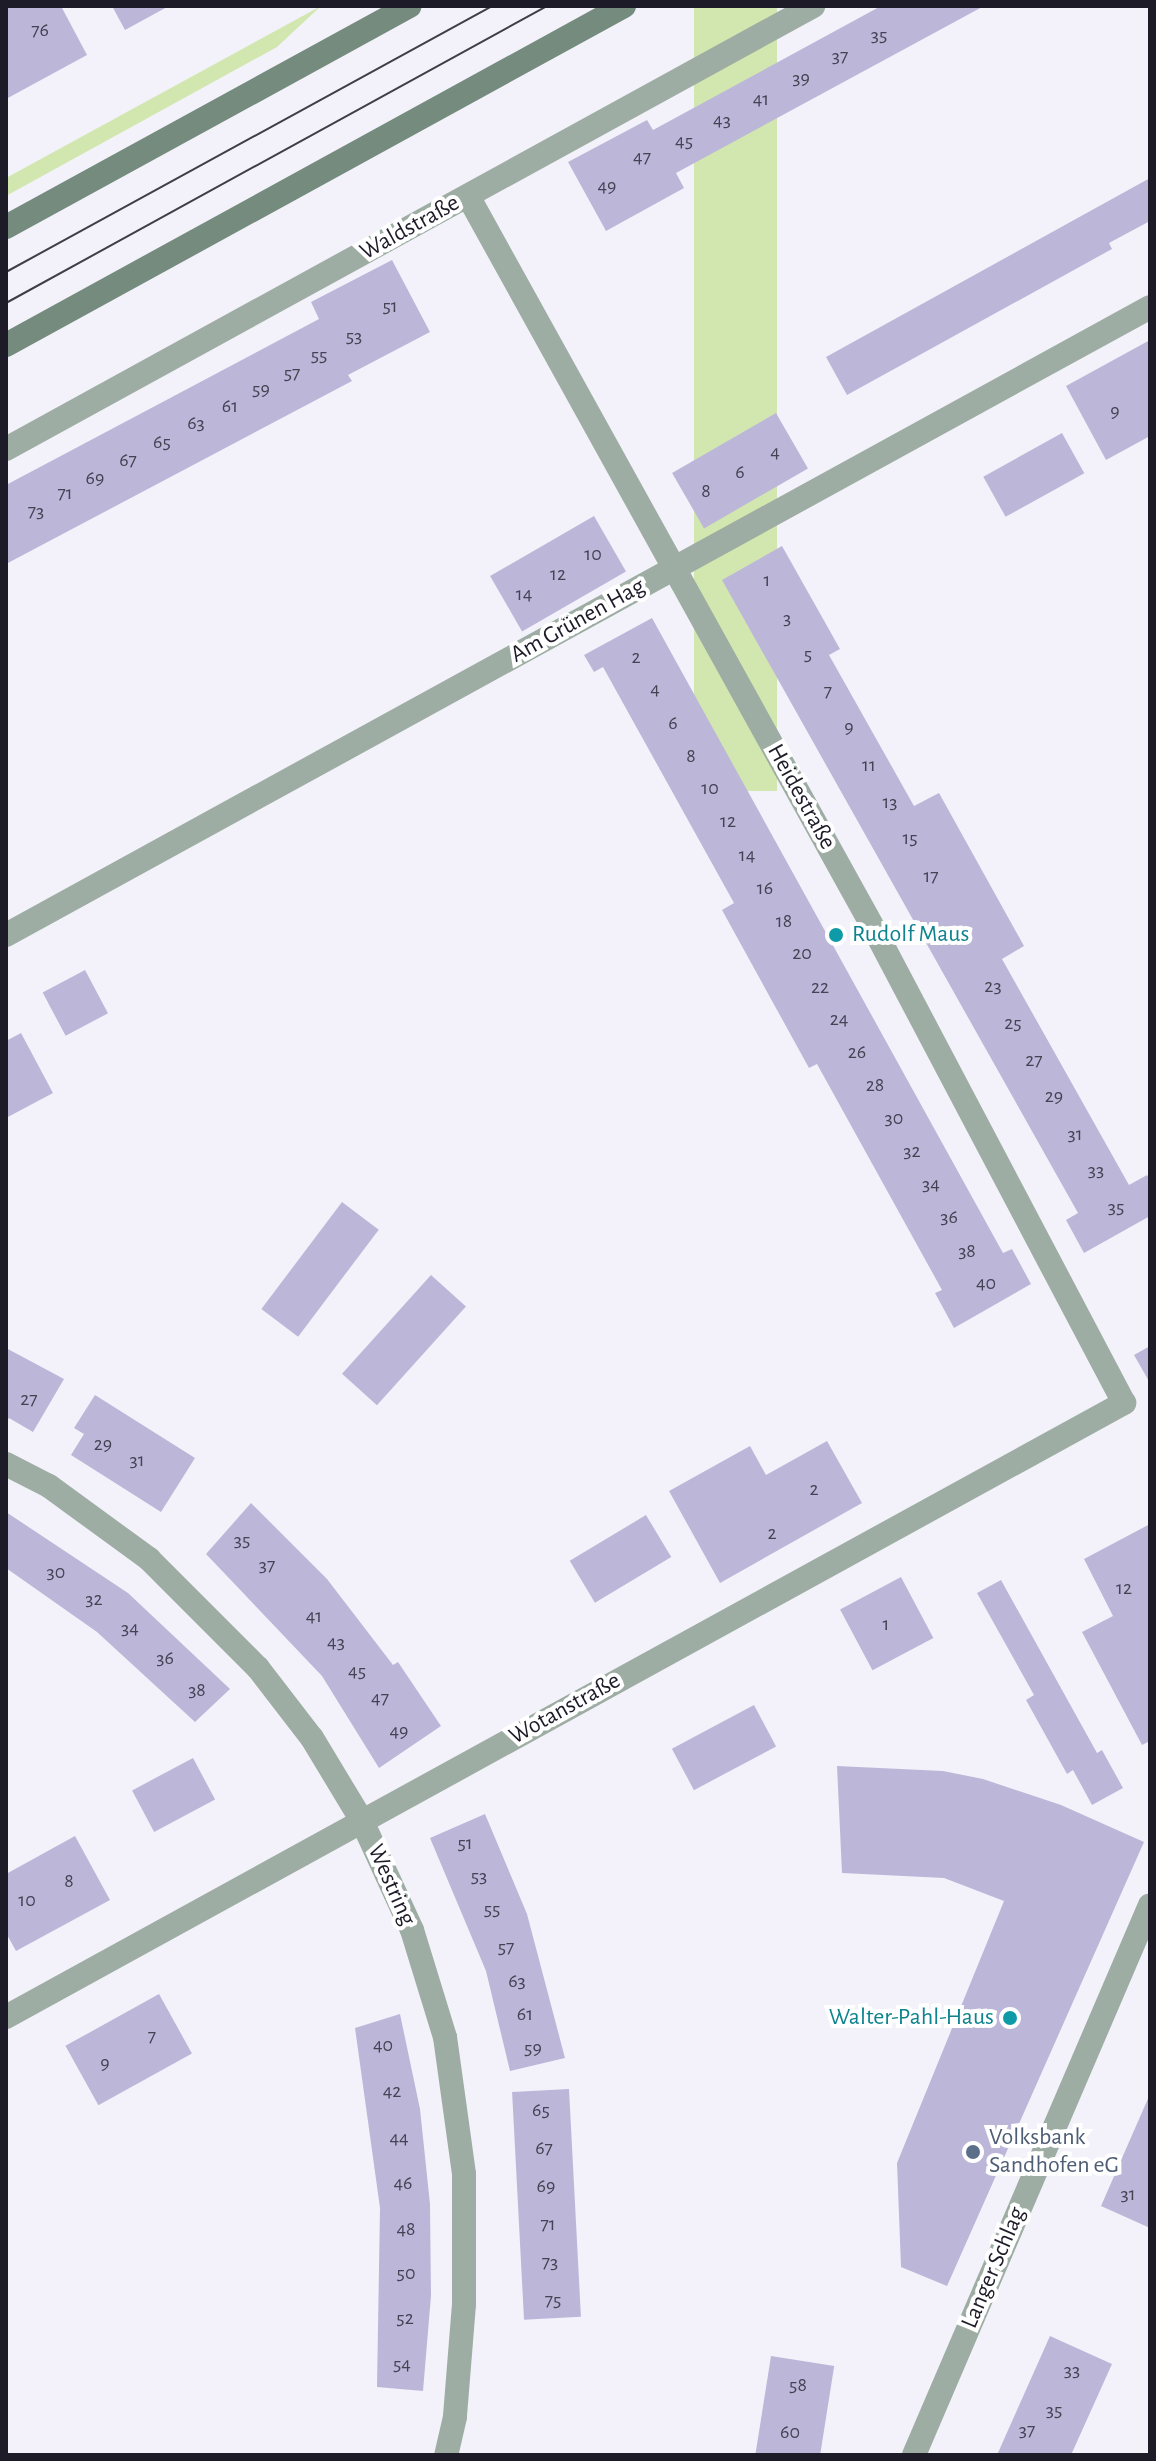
<!DOCTYPE html>
<meta charset="utf-8">
<style>
body{margin:0}
#map{position:relative;width:1156px;height:2461px;overflow:hidden;background:#f3f2fa;font-family:"Alegreya Sans",sans-serif}
div>[style]{position:absolute}
.green>*{inset:0;background:#d2e7af;transform-origin:0 0}
.building>*{inset:0;background:#bcb7d9;transform-origin:0 0}
.minor>*{height:24px;margin:-12px;padding:0 12px;transform-origin:12px;border-radius:12px;background:#9eada3}
.secondary>*{height:24px;margin:-12px;padding:0 12px;transform-origin:12px;border-radius:12px;background:#748b7d}
.tram>*{height:2px;margin:-1px;padding:0 1px;transform-origin:1px;border-radius:1px;background:#3e3d49}
.dots>*{width:22px;height:22px;translate:-50% -50%;box-sizing:border-box;border:4px solid #fff;border-radius:50%}
span{translate:-50% -50%;white-space:nowrap;text-align:center;line-height:1.15;-webkit-text-stroke:8px #fff;paint-order:stroke}
.number-label{font-size:20px;color:#454254}
.number-label span{-webkit-text-stroke-width:0}
.street-label{font-size:24px;color:#1d1b28}
.culture-label{font-size:24px;color:#0d838f}
.left{translate:0 -50%;text-align:left}
.right{translate:-100% -50%;text-align:right}
.service-label{font-size:24px;color:#4e5e75}
.frame{position:absolute;inset:0;border:8px solid #1d1b28;pointer-events:none}
</style>
<div id="map">
<div class="green">
<div style="clip-path:polygon(321px 6px,277px 47px,6px 196px,6px 178px)"></div>
<div style="left:694px;top:6px;width:83px;height:785px"></div>
</div>
<div class="building">
<div style="clip-path:polygon(6px 6px,61px 6px,87px 55px,6px 99px)"></div>
<div style="clip-path:polygon(112px 6px,169px 6px,125px 30px)"></div>
<div style="clip-path:polygon(881px 6px,984px 6px,676px 173px,684px 188px,606px 231px,568px 162px,647px 120px,653px 130px)"></div>
<div style="clip-path:polygon(1150px 178px,1150px 221px,1109px 243px,1112px 249px,847px 395px,826px 357px)"></div>
<div style="clip-path:polygon(392px 260px,430px 332px,348px 375px,352px 381px,6px 564px,6px 485px,319px 319px,311px 302px)"></div>
<div style="clip-path:polygon(1150px 340px,1150px 436px,1106px 460px,1066px 386px)"></div>
<div style="left:776px;top:413px;width:64px;height:120px;rotate:60deg"></div>
<div style="left:1062px;top:433px;width:46px;height:90px;rotate:61deg"></div>
<div style="left:594px;top:516px;width:64px;height:120px;rotate:60deg"></div>
<div style="clip-path:polygon(782px 546px,840px 649px,829px 655px,914px 806px,939px 793px,1024px 946px,1002px 959px,1129px 1185px,1147px 1175px,1150px 1180px,1150px 1216px,1084px 1253px,1066px 1220px,1078px 1213px,722px 580px)"></div>
<div style="clip-path:polygon(652px 618px,1003px 1253px,1012px 1249px,1031px 1284px,954px 1328px,935px 1293px,942px 1290px,817px 1064px,809px 1068px,722px 910px,734px 903px,603px 667px,594px 672px,584px 655px)"></div>
<div style="left:85px;top:970px;width:49px;height:48px;rotate:62deg"></div>
<div style="clip-path:polygon(21px 1033px,53px 1093px,6px 1118px,6px 1041px)"></div>
<div style="left:342px;top:1202px;width:46px;height:134px;rotate:37deg"></div>
<div style="left:431px;top:1275px;width:47px;height:133px;rotate:42deg"></div>
<div style="clip-path:polygon(1150px 1346px,1150px 1383px,1134px 1355px)"></div>
<div style="clip-path:polygon(6px 1348px,64px 1379px,33px 1432px,9px 1418px,6px 1422px)"></div>
<div style="clip-path:polygon(95px 1395px,195px 1458px,161px 1512px,71px 1455px,84px 1434px,74px 1428px)"></div>
<div style="clip-path:polygon(827px 1441px,862px 1503px,720px 1583px,669px 1491px,750px 1446px,766px 1475px)"></div>
<div style="clip-path:polygon(251px 1503px,327px 1579px,393px 1665px,398px 1662px,441px 1726px,379px 1768px,322px 1676px,206px 1554px)"></div>
<div style="clip-path:polygon(6px 1512px,128px 1593px,230px 1689px,195px 1722px,97px 1632px,6px 1568px)"></div>
<div style="left:646px;top:1515px;width:49px;height:89px;rotate:59deg"></div>
<div style="clip-path:polygon(1150px 1524px,1150px 1741px,1142px 1745px,1082px 1632px,1113px 1616px,1084px 1559px)"></div>
<div style="left:901px;top:1577px;width:69px;height:69px;rotate:62deg"></div>
<div style="clip-path:polygon(1001px 1580px,1097px 1753px,1102px 1750px,1123px 1788px,1092px 1805px,1073px 1770px,1067px 1774px,1026px 1700px,1034px 1695px,977px 1593px)"></div>
<div style="left:754px;top:1705px;width:47px;height:93px;rotate:62deg"></div>
<div style="left:193px;top:1758px;width:47px;height:69px;rotate:62deg"></div>
<div style="clip-path:polygon(837px 1766px,943px 1771px,983px 1779px,1061px 1805px,1144px 1842px,947px 2286px,901px 2267px,897px 2163px,1004px 1901px,944px 1878px,842px 1873px)"></div>
<div style="clip-path:polygon(485px 1814px,527px 1914px,565px 2058px,510px 2071px,486px 1971px,430px 1838px)"></div>
<div style="clip-path:polygon(75px 1836px,110px 1900px,16px 1951px,6px 1933px,6px 1874px)"></div>
<div style="left:159px;top:1994px;width:68px;height:107px;rotate:61deg"></div>
<div style="clip-path:polygon(400px 2014px,420px 2109px,430px 2204px,431px 2296px,423px 2391px,377px 2387px,380px 2208px,355px 2028px)"></div>
<div style="left:569px;top:2089px;width:228px;height:57px;rotate:87deg"></div>
<div style="clip-path:polygon(1150px 2094px,1150px 2228px,1101px 2206px)"></div>
<div style="clip-path:polygon(1050px 2336px,1112px 2364px,1071px 2455px,997px 2455px)"></div>
<div style="left:771px;top:2356px;width:64px;height:101px;rotate:9deg"></div>
</div>
<div class="minor">
<div style="left:6px;top:449px;width:921px;rotate:-28.76deg"></div>
<div style="left:6px;top:935px;width:1305px;rotate:-28.76deg"></div>
<div style="left:6px;top:1464px;width:48px;rotate:27.1deg"></div>
<div style="left:49px;top:1486px;width:124px;rotate:36.1deg"></div>
<div style="left:149px;top:1559px;width:154px;rotate:45deg"></div>
<div style="left:258px;top:1668px;width:88px;rotate:52.4deg"></div>
<div style="left:312px;top:1738px;width:97px;rotate:58.9deg"></div>
<div style="left:362px;top:1821px;width:120px;rotate:65.4deg"></div>
<div style="left:412px;top:1930px;width:112px;rotate:72.9deg"></div>
<div style="left:445px;top:2037px;width:138px;rotate:82.1deg"></div>
<div style="left:464px;top:2174px;width:130px;rotate:90deg"></div>
<div style="left:464px;top:2304px;width:113px;rotate:94.6deg"></div>
<div style="left:455px;top:2417px;width:39px;rotate:103deg"></div>
<div style="left:6px;top:2017px;width:1276px;rotate:-28.78deg"></div>
<div style="left:1124px;top:1403px;width:536px;rotate:-117.81deg"></div>
<div style="left:874px;top:929px;width:838px;rotate:-118.98deg"></div>
<div style="left:914px;top:2455px;width:598px;rotate:-66.78deg"></div>
</div>
<div class="secondary">
<div style="left:6px;top:227px;width:460px;rotate:-28.7deg"></div>
<div style="left:6px;top:345px;width:705px;rotate:-28.75deg"></div>
</div>
<div class="tram">
<div style="left:6px;top:272px;width:554px;rotate:-28.69deg"></div>
<div style="left:6px;top:303px;width:617px;rotate:-28.77deg"></div>
</div>
<div class="dots">
<div style="left:836px;top:935px;background:#0f9aa8"></div>
<div style="left:1010px;top:2018px;background:#0f9aa8"></div>
<div style="left:973px;top:2152px;background:#5c6f8a"></div>
</div>
<div class="number-label">
<span style="left:40px;top:30px">76</span>
<span style="left:879px;top:35px">35</span>
<span style="left:840px;top:56px">37</span>
<span style="left:801px;top:78px">39</span>
<span style="left:761px;top:99px">41</span>
<span style="left:722px;top:120px">43</span>
<span style="left:684px;top:141px">45</span>
<span style="left:642px;top:157px">47</span>
<span style="left:607px;top:186px">49</span>
<span style="left:390px;top:306px">51</span>
<span style="left:354px;top:336px">53</span>
<span style="left:319px;top:355px">55</span>
<span style="left:292px;top:373px">57</span>
<span style="left:261px;top:389px">59</span>
<span style="left:230px;top:406px">61</span>
<span style="left:1115px;top:411px">9</span>
<span style="left:196px;top:423px">63</span>
<span style="left:162px;top:442px">65</span>
<span style="left:775px;top:452px">4</span>
<span style="left:128px;top:460px">67</span>
<span style="left:740px;top:472px">6</span>
<span style="left:95px;top:478px">69</span>
<span style="left:706px;top:491px">8</span>
<span style="left:65px;top:493px">71</span>
<span style="left:36px;top:511px">73</span>
<span style="left:593px;top:554px">10</span>
<span style="left:558px;top:574px">12</span>
<span style="left:767px;top:580px">1</span>
<span style="left:524px;top:594px">14</span>
<span style="left:787px;top:618px">3</span>
<span style="left:808px;top:654px">5</span>
<span style="left:636px;top:657px">2</span>
<span style="left:655px;top:689px">4</span>
<span style="left:828px;top:691px">7</span>
<span style="left:673px;top:723px">6</span>
<span style="left:849px;top:727px">9</span>
<span style="left:691px;top:756px">8</span>
<span style="left:869px;top:765px">11</span>
<span style="left:710px;top:788px">10</span>
<span style="left:890px;top:802px">13</span>
<span style="left:728px;top:821px">12</span>
<span style="left:910px;top:838px">15</span>
<span style="left:747px;top:855px">14</span>
<span style="left:931px;top:876px">17</span>
<span style="left:765px;top:888px">16</span>
<span style="left:784px;top:921px">18</span>
<span style="left:802px;top:953px">20</span>
<span style="left:993px;top:986px">23</span>
<span style="left:820px;top:987px">22</span>
<span style="left:839px;top:1019px">24</span>
<span style="left:1013px;top:1023px">25</span>
<span style="left:857px;top:1052px">26</span>
<span style="left:1034px;top:1060px">27</span>
<span style="left:875px;top:1085px">28</span>
<span style="left:1054px;top:1096px">29</span>
<span style="left:894px;top:1118px">30</span>
<span style="left:1075px;top:1134px">31</span>
<span style="left:912px;top:1151px">32</span>
<span style="left:1096px;top:1170px">33</span>
<span style="left:931px;top:1184px">34</span>
<span style="left:1116px;top:1207px">35</span>
<span style="left:949px;top:1217px">36</span>
<span style="left:967px;top:1251px">38</span>
<span style="left:986px;top:1283px">40</span>
<span style="left:29px;top:1399px">27</span>
<span style="left:103px;top:1444px">29</span>
<span style="left:137px;top:1460px">31</span>
<span style="left:814px;top:1489px">2</span>
<span style="left:772px;top:1533px">2</span>
<span style="left:242px;top:1540px">35</span>
<span style="left:267px;top:1565px">37</span>
<span style="left:56px;top:1572px">30</span>
<span style="left:1124px;top:1588px">12</span>
<span style="left:94px;top:1599px">32</span>
<span style="left:314px;top:1616px">41</span>
<span style="left:886px;top:1624px">1</span>
<span style="left:130px;top:1628px">34</span>
<span style="left:336px;top:1642px">43</span>
<span style="left:165px;top:1658px">36</span>
<span style="left:357px;top:1671px">45</span>
<span style="left:197px;top:1690px">38</span>
<span style="left:380px;top:1698px">47</span>
<span style="left:399px;top:1731px">49</span>
<span style="left:465px;top:1843px">51</span>
<span style="left:479px;top:1876px">53</span>
<span style="left:69px;top:1881px">8</span>
<span style="left:27px;top:1900px">10</span>
<span style="left:492px;top:1909px">55</span>
<span style="left:506px;top:1947px">57</span>
<span style="left:517px;top:1981px">63</span>
<span style="left:525px;top:2014px">61</span>
<span style="left:152px;top:2036px">7</span>
<span style="left:383px;top:2045px">40</span>
<span style="left:533px;top:2048px">59</span>
<span style="left:105px;top:2063px">9</span>
<span style="left:392px;top:2091px">42</span>
<span style="left:541px;top:2110px">65</span>
<span style="left:399px;top:2138px">44</span>
<span style="left:544px;top:2148px">67</span>
<span style="left:403px;top:2183px">46</span>
<span style="left:546px;top:2186px">69</span>
<span style="left:1128px;top:2194px">31</span>
<span style="left:548px;top:2224px">71</span>
<span style="left:406px;top:2229px">48</span>
<span style="left:550px;top:2262px">73</span>
<span style="left:406px;top:2273px">50</span>
<span style="left:553px;top:2300px">75</span>
<span style="left:405px;top:2318px">52</span>
<span style="left:402px;top:2364px">54</span>
<span style="left:1072px;top:2370px">33</span>
<span style="left:798px;top:2385px">58</span>
<span style="left:1054px;top:2410px">35</span>
<span style="left:1027px;top:2430px">37</span>
<span style="left:790px;top:2432px">60</span>
</div>
<div class="street-label">
<span style="left:410px;top:228px;rotate:-29deg">Waldstraße</span>
<span style="left:578px;top:621px;rotate:-29deg">Am Grünen Hag</span>
<span style="left:801px;top:797px;rotate:61deg">Heidestraße</span>
<span style="left:565px;top:1709px;rotate:-29deg">Wotanstraße</span>
<span style="left:391px;top:1885px;rotate:66deg">Westring</span>
<span style="left:994px;top:2268px;rotate:-67deg">Langer Schlag</span>
</div>
<div class="culture-label">
<span class="left" style="left:852px;top:935px">Rudolf Maus</span>
<span class="right" style="left:994px;top:2018px">Walter-Pahl-Haus</span>
</div>
<div class="service-label">
<span class="left" style="left:989px;top:2152px">Volksbank<br>Sandhofen eG</span>
</div>
<div class="frame"></div>
</div>
